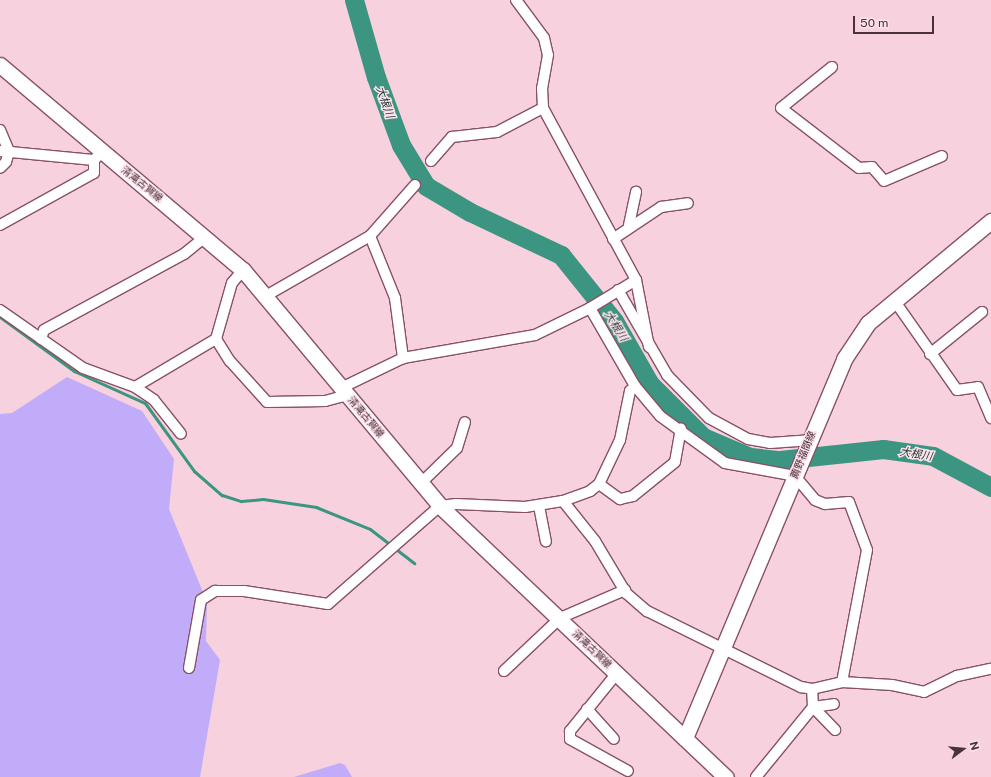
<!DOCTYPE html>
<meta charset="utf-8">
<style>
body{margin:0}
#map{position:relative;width:991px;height:777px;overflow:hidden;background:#f8d1de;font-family:"Public Sans","Noto Sans JP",sans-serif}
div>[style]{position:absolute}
.green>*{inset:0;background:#c1acfa}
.stream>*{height:3px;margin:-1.5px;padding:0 1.5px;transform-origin:1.5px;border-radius:1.5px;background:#3c9581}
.river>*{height:19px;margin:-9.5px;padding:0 9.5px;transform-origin:9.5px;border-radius:9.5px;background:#3c9581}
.roads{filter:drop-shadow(1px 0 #885166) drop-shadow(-1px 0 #885166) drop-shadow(0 1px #885166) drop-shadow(0 -1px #885166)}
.street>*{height:10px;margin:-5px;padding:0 5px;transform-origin:5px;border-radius:5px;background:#fff}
.secondary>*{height:15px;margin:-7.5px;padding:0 7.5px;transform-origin:7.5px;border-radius:7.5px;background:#fff}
span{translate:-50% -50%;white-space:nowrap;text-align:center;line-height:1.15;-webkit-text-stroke:3px #fde2eb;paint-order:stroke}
.street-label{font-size:10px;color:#4a313a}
.water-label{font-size:11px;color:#1a362f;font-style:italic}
.north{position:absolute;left:943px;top:729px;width:40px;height:40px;-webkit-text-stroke:3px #fde2eb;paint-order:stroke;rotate:74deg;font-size:11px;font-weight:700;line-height:16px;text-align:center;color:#4a313a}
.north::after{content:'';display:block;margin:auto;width:14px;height:18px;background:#4a313a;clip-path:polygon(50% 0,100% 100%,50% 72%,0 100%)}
.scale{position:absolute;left:853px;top:16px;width:81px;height:18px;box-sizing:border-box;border:2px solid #4a313a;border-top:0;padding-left:5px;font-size:12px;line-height:14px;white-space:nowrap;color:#4a313a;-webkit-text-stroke:3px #fde2eb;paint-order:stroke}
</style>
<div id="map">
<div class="green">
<div style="clip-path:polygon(67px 377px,142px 411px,174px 459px,169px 509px,207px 602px,206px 641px,220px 660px,200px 777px,0 777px,0 414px,12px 413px)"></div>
<div style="clip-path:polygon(340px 763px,345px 765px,352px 777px,294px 777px)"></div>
</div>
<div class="stream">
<div style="left:0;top:317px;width:92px;rotate:36.1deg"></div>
<div style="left:74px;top:371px;width:78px;rotate:24.3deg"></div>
<div style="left:145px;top:403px;width:84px;rotate:54.2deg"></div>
<div style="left:194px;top:471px;width:37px;rotate:41deg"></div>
<div style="left:222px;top:495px;width:20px;rotate:18deg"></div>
<div style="left:241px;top:501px;width:22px;rotate:-5deg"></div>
<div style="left:263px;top:499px;width:54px;rotate:8.6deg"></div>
<div style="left:316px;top:507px;width:58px;rotate:22.2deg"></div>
<div style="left:370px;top:529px;width:56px;rotate:37.7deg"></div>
</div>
<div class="river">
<div style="left:354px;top:0;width:80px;rotate:74.1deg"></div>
<div style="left:376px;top:77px;width:72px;rotate:69.8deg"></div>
<div style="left:401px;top:145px;width:48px;rotate:58.6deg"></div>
<div style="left:426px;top:186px;width:51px;rotate:30.6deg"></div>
<div style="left:470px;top:212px;width:101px;rotate:25.3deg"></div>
<div style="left:561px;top:255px;width:85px;rotate:51.2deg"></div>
<div style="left:614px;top:321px;width:73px;rotate:60.3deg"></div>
<div style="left:650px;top:384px;width:75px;rotate:45deg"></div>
<div style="left:703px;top:437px;width:51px;rotate:23.1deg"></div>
<div style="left:750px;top:457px;width:30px;rotate:6deg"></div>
<div style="left:780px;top:460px;width:104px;rotate:-6.1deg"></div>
<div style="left:883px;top:449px;width:50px;rotate:8deg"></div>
<div style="left:933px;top:456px;width:66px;rotate:28.1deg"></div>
</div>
<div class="roads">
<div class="street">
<div style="left:516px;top:0;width:47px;rotate:53.6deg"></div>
<div style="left:544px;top:38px;width:17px;rotate:77deg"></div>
<div style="left:548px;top:55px;width:34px;rotate:100deg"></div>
<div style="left:542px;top:88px;width:20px;rotate:87deg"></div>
<div style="left:543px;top:108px;width:196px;rotate:61.6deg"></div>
<div style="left:636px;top:280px;width:68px;rotate:79deg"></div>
<div style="left:832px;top:67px;width:65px;rotate:141.2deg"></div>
<div style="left:781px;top:108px;width:98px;rotate:37.6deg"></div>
<div style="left:859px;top:168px;width:13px;rotate:-4deg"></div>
<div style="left:872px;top:167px;width:18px;rotate:49deg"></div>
<div style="left:884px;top:181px;width:63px;rotate:-23.3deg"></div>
<div style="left:0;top:130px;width:23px;rotate:67deg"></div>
<div style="left:9px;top:151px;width:11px;rotate:105deg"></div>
<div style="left:6px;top:162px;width:8px;rotate:135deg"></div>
<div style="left:0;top:151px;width:94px;rotate:5.5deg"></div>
<div style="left:94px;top:160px;width:6px;rotate:-45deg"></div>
<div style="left:431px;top:161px;width:32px;rotate:-49deg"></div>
<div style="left:452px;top:137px;width:45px;rotate:-6.3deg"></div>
<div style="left:497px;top:132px;width:52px;rotate:-27.6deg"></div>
<div style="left:0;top:225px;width:107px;rotate:-29deg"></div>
<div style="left:94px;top:173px;width:13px;rotate:-90deg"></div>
<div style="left:629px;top:225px;width:34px;rotate:-78deg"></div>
<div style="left:370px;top:236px;width:67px;rotate:68deg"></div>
<div style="left:395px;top:298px;width:61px;rotate:82.4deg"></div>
<div style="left:613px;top:239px;width:58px;rotate:-33.7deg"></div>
<div style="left:661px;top:207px;width:27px;rotate:-8deg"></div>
<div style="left:618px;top:290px;width:98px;rotate:60deg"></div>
<div style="left:667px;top:375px;width:60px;rotate:45.7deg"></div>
<div style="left:709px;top:418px;width:44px;rotate:28.3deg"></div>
<div style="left:748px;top:439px;width:22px;rotate:10deg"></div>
<div style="left:770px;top:443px;width:39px;rotate:-4deg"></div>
<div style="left:264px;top:297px;width:122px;rotate:-29.9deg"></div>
<div style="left:370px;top:236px;width:68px;rotate:-48.6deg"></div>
<div style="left:894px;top:300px;width:110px;rotate:55deg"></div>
<div style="left:957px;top:390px;width:21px;rotate:-8deg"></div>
<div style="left:978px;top:387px;width:34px;rotate:67deg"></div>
<div style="left:590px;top:308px;width:90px;rotate:60deg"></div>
<div style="left:635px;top:386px;width:39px;rotate:50deg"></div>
<div style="left:660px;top:416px;width:80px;rotate:35.9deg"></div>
<div style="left:725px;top:463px;width:71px;rotate:10.5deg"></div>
<div style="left:795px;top:476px;width:31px;rotate:50deg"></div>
<div style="left:815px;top:500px;width:11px;rotate:22deg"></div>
<div style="left:825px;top:504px;width:24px;rotate:-5deg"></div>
<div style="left:849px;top:502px;width:51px;rotate:69.4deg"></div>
<div style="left:867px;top:550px;width:134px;rotate:100.7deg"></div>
<div style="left:0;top:310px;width:101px;rotate:34.9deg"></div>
<div style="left:83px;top:368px;width:55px;rotate:20.1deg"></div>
<div style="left:135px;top:387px;width:94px;rotate:-30.7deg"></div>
<div style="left:216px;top:339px;width:58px;rotate:-74.1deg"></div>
<div style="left:232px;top:283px;width:17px;rotate:-50deg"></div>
<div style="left:41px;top:339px;width:9px;rotate:-72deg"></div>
<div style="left:44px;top:330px;width:159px;rotate:-28.5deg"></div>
<div style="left:184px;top:254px;width:28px;rotate:-39deg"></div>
<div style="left:216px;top:339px;width:26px;rotate:58deg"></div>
<div style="left:230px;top:361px;width:55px;rotate:47.9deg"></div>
<div style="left:267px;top:402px;width:58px;rotate:-1deg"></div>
<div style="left:325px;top:401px;width:23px;rotate:-15deg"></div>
<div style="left:930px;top:354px;width:67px;rotate:-38.9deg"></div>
<div style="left:135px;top:387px;width:23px;rotate:34deg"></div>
<div style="left:154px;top:400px;width:43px;rotate:51.5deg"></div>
<div style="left:341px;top:388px;width:69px;rotate:-25.8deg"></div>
<div style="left:403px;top:358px;width:134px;rotate:-9.9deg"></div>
<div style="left:535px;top:335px;width:61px;rotate:-26.1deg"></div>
<div style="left:590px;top:308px;width:54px;rotate:-31.3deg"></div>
<div style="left:421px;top:483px;width:50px;rotate:-44.2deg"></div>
<div style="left:457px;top:448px;width:27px;rotate:-73deg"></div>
<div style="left:599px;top:484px;width:26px;rotate:36deg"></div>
<div style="left:620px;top:499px;width:13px;rotate:-13deg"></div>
<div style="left:633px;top:496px;width:54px;rotate:-39deg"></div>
<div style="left:675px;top:462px;width:34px;rotate:-80deg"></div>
<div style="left:563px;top:501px;width:51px;rotate:51.3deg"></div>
<div style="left:595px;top:541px;width:61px;rotate:59.2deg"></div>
<div style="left:626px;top:593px;width:28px;rotate:41deg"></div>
<div style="left:647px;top:611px;width:172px;rotate:26.3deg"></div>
<div style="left:801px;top:687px;width:11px;rotate:10deg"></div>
<div style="left:812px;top:689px;width:31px;rotate:-13deg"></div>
<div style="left:842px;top:682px;width:50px;rotate:3.4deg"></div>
<div style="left:892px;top:685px;width:33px;rotate:12deg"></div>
<div style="left:924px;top:692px;width:37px;rotate:-26deg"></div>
<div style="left:957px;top:676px;width:35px;rotate:-12deg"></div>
<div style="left:539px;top:506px;width:36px;rotate:79deg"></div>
<div style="left:189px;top:668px;width:69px;rotate:-80deg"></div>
<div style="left:201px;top:600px;width:17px;rotate:-33deg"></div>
<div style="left:215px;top:591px;width:29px"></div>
<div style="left:244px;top:591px;width:85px;rotate:8.8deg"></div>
<div style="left:328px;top:604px;width:149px;rotate:-41.2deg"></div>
<div style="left:440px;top:506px;width:16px;rotate:-7deg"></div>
<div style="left:456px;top:504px;width:69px;rotate:2.5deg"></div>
<div style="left:525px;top:507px;width:38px;rotate:-9deg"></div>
<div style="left:563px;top:501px;width:29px;rotate:-20deg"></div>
<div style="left:590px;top:491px;width:11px;rotate:-38deg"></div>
<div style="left:599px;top:484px;width:49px;rotate:-64.5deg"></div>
<div style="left:620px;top:440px;width:50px;rotate:-78.5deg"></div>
<div style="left:630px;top:391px;width:7px;rotate:-45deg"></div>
<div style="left:504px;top:671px;width:77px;rotate:-43.4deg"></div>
<div style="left:560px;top:618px;width:71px;rotate:-23.3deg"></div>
<div style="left:617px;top:673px;width:75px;rotate:129deg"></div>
<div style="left:570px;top:731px;width:8px;rotate:90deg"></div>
<div style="left:570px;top:739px;width:66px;rotate:28.9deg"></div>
<div style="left:813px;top:707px;width:32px;rotate:46deg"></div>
<div style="left:813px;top:707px;width:21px;rotate:-8deg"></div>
<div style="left:587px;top:709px;width:40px;rotate:48deg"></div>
<div style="left:756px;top:777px;width:90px;rotate:-50.8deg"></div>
<div style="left:813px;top:707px;width:18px;rotate:-93deg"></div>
</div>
<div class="secondary">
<div style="left:0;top:65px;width:318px;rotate:40.2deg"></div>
<div style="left:243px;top:270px;width:307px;rotate:50.1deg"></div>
<div style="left:440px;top:506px;width:394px;rotate:43.5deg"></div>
<div style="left:685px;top:738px;width:411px;rotate:-67.2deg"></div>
<div style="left:844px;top:359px;width:43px;rotate:-56.3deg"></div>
<div style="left:868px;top:323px;width:160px;rotate:-39.7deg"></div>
</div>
</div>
<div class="street-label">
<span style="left:142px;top:184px;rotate:39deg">清滝古賀線</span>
<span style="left:366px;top:417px;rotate:50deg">清滝古賀線</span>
<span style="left:803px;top:455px;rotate:-68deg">薦野福間線</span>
<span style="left:592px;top:649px;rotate:44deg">清滝古賀線</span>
</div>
<div class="water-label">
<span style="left:385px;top:102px;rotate:70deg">大根川</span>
<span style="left:616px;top:326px;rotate:58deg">大根川</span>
<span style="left:916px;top:454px;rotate:9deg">大根川</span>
</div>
<div class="north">N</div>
<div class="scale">50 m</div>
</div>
